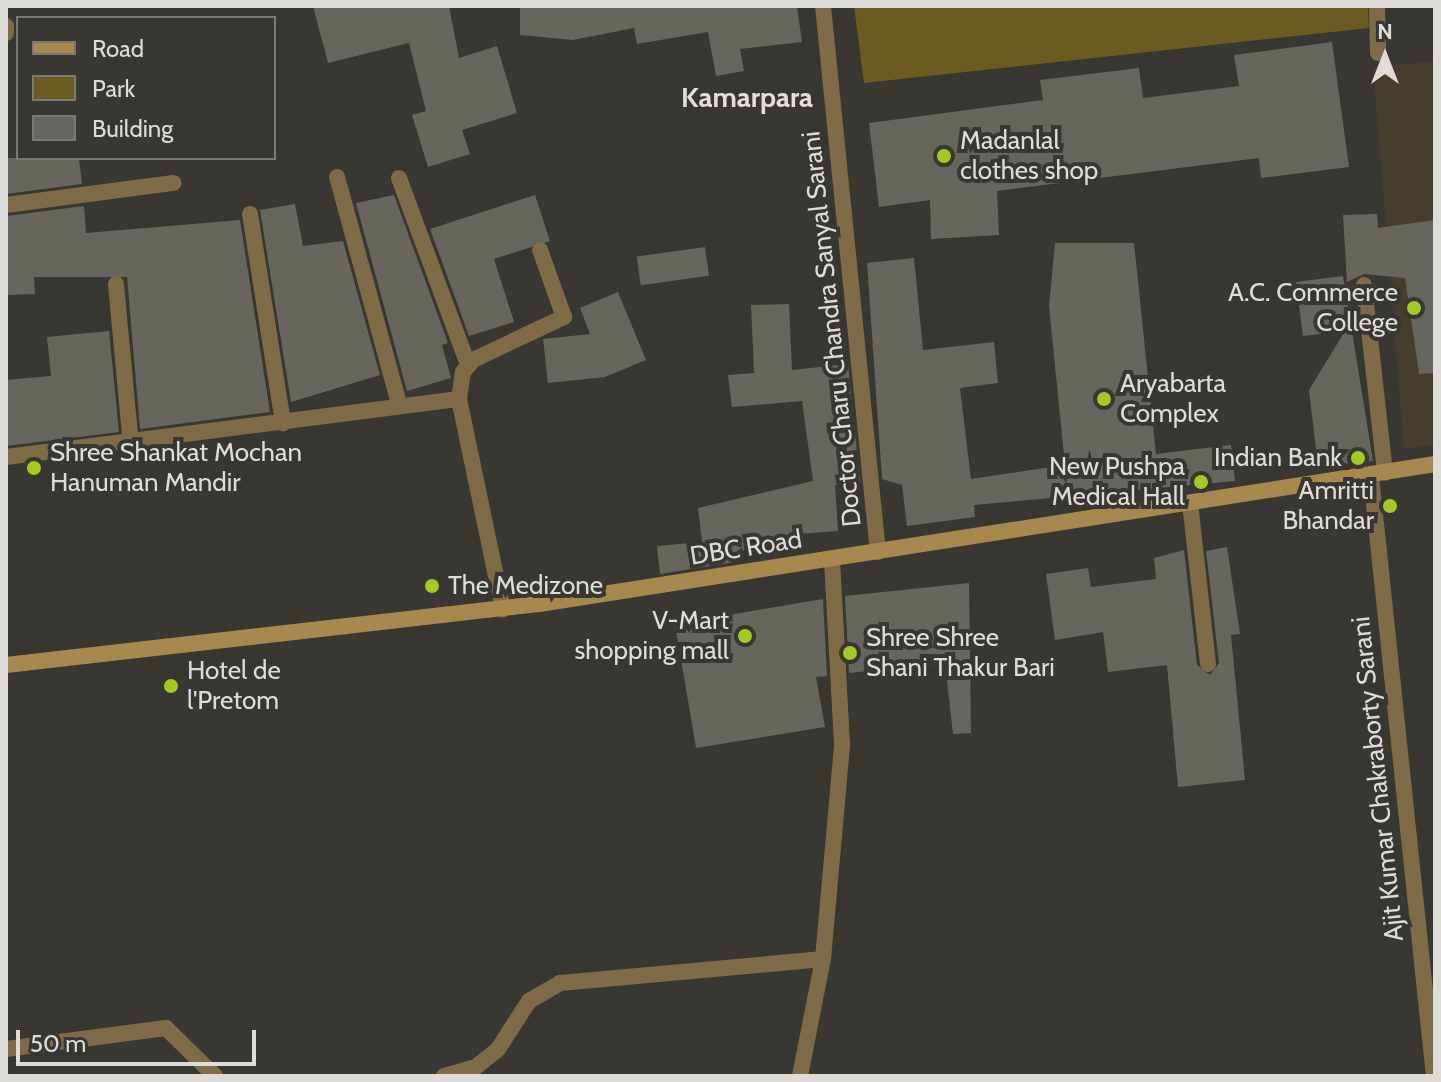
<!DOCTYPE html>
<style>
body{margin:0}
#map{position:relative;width:1441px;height:1082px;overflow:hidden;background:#383731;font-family:Cabin,sans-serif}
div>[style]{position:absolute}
.education>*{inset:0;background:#453e2c}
.green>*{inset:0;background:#6b5b21}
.building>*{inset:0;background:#66655e;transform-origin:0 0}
.lane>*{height:16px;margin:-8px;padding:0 8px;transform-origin:8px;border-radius:8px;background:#806b48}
.street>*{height:16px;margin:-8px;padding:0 8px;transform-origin:8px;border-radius:8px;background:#806b48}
.secondary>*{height:16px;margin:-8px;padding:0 8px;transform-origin:8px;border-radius:8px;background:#a8884e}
.dots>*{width:22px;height:22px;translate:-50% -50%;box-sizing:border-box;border:4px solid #383731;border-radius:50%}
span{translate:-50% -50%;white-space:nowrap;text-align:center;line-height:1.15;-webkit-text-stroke:8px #383731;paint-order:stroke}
.poi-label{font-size:26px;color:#dddcd8}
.left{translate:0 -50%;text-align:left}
.right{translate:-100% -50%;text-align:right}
.street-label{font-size:26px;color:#dddcd8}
.neighbourhood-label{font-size:28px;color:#e2e0d9;font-weight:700}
.frame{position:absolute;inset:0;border:8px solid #dddcd8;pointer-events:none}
.legend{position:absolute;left:16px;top:16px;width:260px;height:144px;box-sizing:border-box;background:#383731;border:2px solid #7a7974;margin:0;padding:10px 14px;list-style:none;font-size:24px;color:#dddcd8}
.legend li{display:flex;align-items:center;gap:16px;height:40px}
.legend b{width:40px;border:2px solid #7a7974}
.north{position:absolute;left:1345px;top:16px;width:80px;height:80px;-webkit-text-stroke:6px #383731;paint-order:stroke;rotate:0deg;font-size:22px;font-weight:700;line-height:32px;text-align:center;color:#dddcd8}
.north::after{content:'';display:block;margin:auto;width:28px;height:36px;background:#dddcd8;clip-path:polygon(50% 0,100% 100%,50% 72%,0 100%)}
.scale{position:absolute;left:16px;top:1030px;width:240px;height:36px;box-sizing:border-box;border:4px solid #dddcd8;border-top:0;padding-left:10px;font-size:24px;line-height:28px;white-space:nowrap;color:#dddcd8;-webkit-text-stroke:6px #383731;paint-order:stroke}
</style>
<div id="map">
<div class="education">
<div style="clip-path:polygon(1435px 61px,1435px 444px,1404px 449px,1373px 67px)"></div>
</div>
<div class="green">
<div style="clip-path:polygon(854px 6px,1368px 6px,1369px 28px,864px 83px)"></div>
</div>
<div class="building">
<div style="clip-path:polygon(313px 6px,449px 6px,459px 58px,497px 46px,517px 113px,462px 130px,470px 154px,428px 167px,412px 115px,426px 111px,409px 43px,328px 63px)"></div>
<div style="clip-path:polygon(520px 6px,797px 6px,802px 42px,740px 49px,744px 71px,716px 76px,708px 32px,637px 44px,634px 28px,573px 40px,520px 35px)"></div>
<div style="clip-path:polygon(1332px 42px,1349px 167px,1261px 178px,1259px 158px,997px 191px,999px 235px,931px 239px,930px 200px,879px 207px,869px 123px,1043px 100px,1040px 80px,1139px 68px,1143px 98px,1239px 86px,1234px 55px)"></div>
<div style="clip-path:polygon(6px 158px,79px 158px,82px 184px,6px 194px)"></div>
<div style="clip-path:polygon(394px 195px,448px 343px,442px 345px,451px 378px,407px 391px,356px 203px)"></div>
<div style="clip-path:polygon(535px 195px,550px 241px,494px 259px,514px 322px,469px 336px,430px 229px)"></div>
<div style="clip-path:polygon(295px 204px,303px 246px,343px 241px,380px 375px,291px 402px,260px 210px)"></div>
<div style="clip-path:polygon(84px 206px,86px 233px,240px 220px,270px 412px,140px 429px,127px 277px,34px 277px,35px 294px,6px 295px,6px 216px)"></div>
<div style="clip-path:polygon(1377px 214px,1378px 228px,1435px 220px,1435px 373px,1419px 374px,1405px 278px,1364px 274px,1347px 282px,1343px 215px)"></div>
<div style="clip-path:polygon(1055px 243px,1134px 243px,1156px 454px,1231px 445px,1235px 481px,974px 505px,975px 517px,907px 526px,902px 485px,882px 479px,867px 263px,914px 258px,923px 350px,994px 342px,998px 383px,960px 388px,971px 479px,1065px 465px,1049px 306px)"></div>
<div style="left:705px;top:247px;width:29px;height:69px;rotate:82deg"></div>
<div style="clip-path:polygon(1343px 276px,1373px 461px,1318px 466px,1309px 390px,1345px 331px,1303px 336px,1296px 282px)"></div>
<div style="clip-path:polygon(618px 292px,646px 360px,605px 377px,548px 383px,543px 339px,590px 334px,580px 308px)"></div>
<div style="clip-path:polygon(789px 304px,792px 370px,848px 364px,860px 482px,835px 485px,838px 531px,786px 535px,787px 540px,744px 549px,740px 561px,660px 574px,657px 546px,702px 542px,698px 508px,813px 481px,802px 401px,732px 407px,728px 375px,754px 373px,751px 305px)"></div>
<div style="clip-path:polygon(109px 331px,119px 432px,6px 446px,6px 380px,51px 376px,47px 337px)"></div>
<div style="clip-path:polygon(1227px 547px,1240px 634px,1231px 635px,1245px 780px,1178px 787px,1167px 665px,1108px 672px,1103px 632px,1055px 640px,1046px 574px,1088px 568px,1091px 587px,1156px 579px,1154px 558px,1184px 550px,1197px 665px,1210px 675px,1219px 663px,1206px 551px)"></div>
<div style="clip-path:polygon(969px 583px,971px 733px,953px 734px,945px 663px,849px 673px,845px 596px)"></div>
<div style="clip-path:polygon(823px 599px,827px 676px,816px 677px,825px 727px,696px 748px,675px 624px)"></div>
</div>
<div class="lane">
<div style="left:6px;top:26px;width:7px;rotate:90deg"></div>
<div style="left:337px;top:177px;width:235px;rotate:74.7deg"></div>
<div style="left:399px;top:178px;width:199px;rotate:69.7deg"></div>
<div style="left:6px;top:205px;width:169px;rotate:-7.5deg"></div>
<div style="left:250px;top:214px;width:212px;rotate:81deg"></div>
<div style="left:116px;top:284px;width:163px;rotate:84.7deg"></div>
<div style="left:1364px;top:285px;width:189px;rotate:83.6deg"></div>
</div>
<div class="street">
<div style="left:823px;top:6px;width:549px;rotate:84.25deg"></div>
<div style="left:1377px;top:6px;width:47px;rotate:88.8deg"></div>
<div style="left:459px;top:399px;width:27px;rotate:-82deg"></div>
<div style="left:463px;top:372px;width:16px;rotate:-50deg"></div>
<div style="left:473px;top:360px;width:101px;rotate:-25.3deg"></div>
<div style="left:564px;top:317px;width:71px;rotate:-109.7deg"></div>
<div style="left:6px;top:457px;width:457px;rotate:-7.3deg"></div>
<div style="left:459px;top:399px;width:215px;rotate:78.2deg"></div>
<div style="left:1371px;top:476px;width:603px;rotate:84.01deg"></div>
<div style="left:1190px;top:503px;width:162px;rotate:83.6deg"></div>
<div style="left:6px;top:1049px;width:161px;rotate:-7.5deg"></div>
<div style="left:166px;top:1028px;width:69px;rotate:44.4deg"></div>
<div style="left:444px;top:1076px;width:33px;rotate:-16deg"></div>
<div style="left:476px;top:1067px;width:28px;rotate:-39deg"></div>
<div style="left:498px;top:1049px;width:57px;rotate:-57.1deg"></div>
<div style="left:529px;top:1001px;width:36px;rotate:-30deg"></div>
<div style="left:560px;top:983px;width:264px;rotate:-5.2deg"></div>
<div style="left:800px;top:1076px;width:119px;rotate:-78.9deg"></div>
<div style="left:823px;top:959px;width:216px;rotate:-84.9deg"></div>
<div style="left:842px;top:744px;width:185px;rotate:-93.1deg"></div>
</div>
<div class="secondary">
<div style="left:6px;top:665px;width:536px;rotate:-6.53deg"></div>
<div style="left:539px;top:604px;width:907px;rotate:-8.88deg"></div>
</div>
<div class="dots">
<div style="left:944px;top:156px;background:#a4c825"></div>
<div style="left:1414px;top:308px;background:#a4c825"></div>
<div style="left:1104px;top:399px;background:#a4c825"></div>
<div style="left:1358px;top:458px;background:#a4c825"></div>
<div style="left:34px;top:468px;background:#a4c825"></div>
<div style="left:1201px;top:482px;background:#a4c825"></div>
<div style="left:1390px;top:506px;background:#a4c825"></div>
<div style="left:432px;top:586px;background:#a4c825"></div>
<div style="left:745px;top:636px;background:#a4c825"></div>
<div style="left:850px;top:653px;background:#a4c825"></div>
<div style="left:171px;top:686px;background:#a4c825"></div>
</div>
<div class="poi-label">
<span class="left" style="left:960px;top:156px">Madanlal<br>clothes shop</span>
<span class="right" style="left:1398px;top:308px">A.C. Commerce<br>College</span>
<span class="left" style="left:1120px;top:399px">Aryabarta<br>Complex</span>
<span class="left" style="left:50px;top:468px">Shree Shankat Mochan<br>Hanuman Mandir</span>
<span class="right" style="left:1342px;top:458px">Indian Bank</span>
<span class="right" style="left:1185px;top:482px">New Pushpa<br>Medical Hall</span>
<span class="right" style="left:1374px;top:506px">Amritti<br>Bhandar</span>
<span class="left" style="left:448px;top:586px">The Medizone</span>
<span class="right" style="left:729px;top:636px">V-Mart<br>shopping mall</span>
<span class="left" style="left:866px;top:653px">Shree Shree<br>Shani Thakur Bari</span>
<span class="left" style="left:187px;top:686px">Hotel de<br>l'Pretom</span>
</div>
<div class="street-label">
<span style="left:832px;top:329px;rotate:-96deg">Doctor Charu Chandra Sanyal Sarani</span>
<span style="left:746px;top:548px;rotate:-9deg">DBC Road</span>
<span style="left:1378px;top:779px;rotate:-96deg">Ajit Kumar Chakraborty Sarani</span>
</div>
<div class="neighbourhood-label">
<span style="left:747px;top:97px">Kamarpara</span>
</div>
<div class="frame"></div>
<ul class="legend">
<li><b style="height:10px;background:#a8884e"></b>Road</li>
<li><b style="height:22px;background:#6b5b21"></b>Park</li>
<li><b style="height:22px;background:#66655e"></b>Building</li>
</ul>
<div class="north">N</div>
<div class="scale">50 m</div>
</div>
